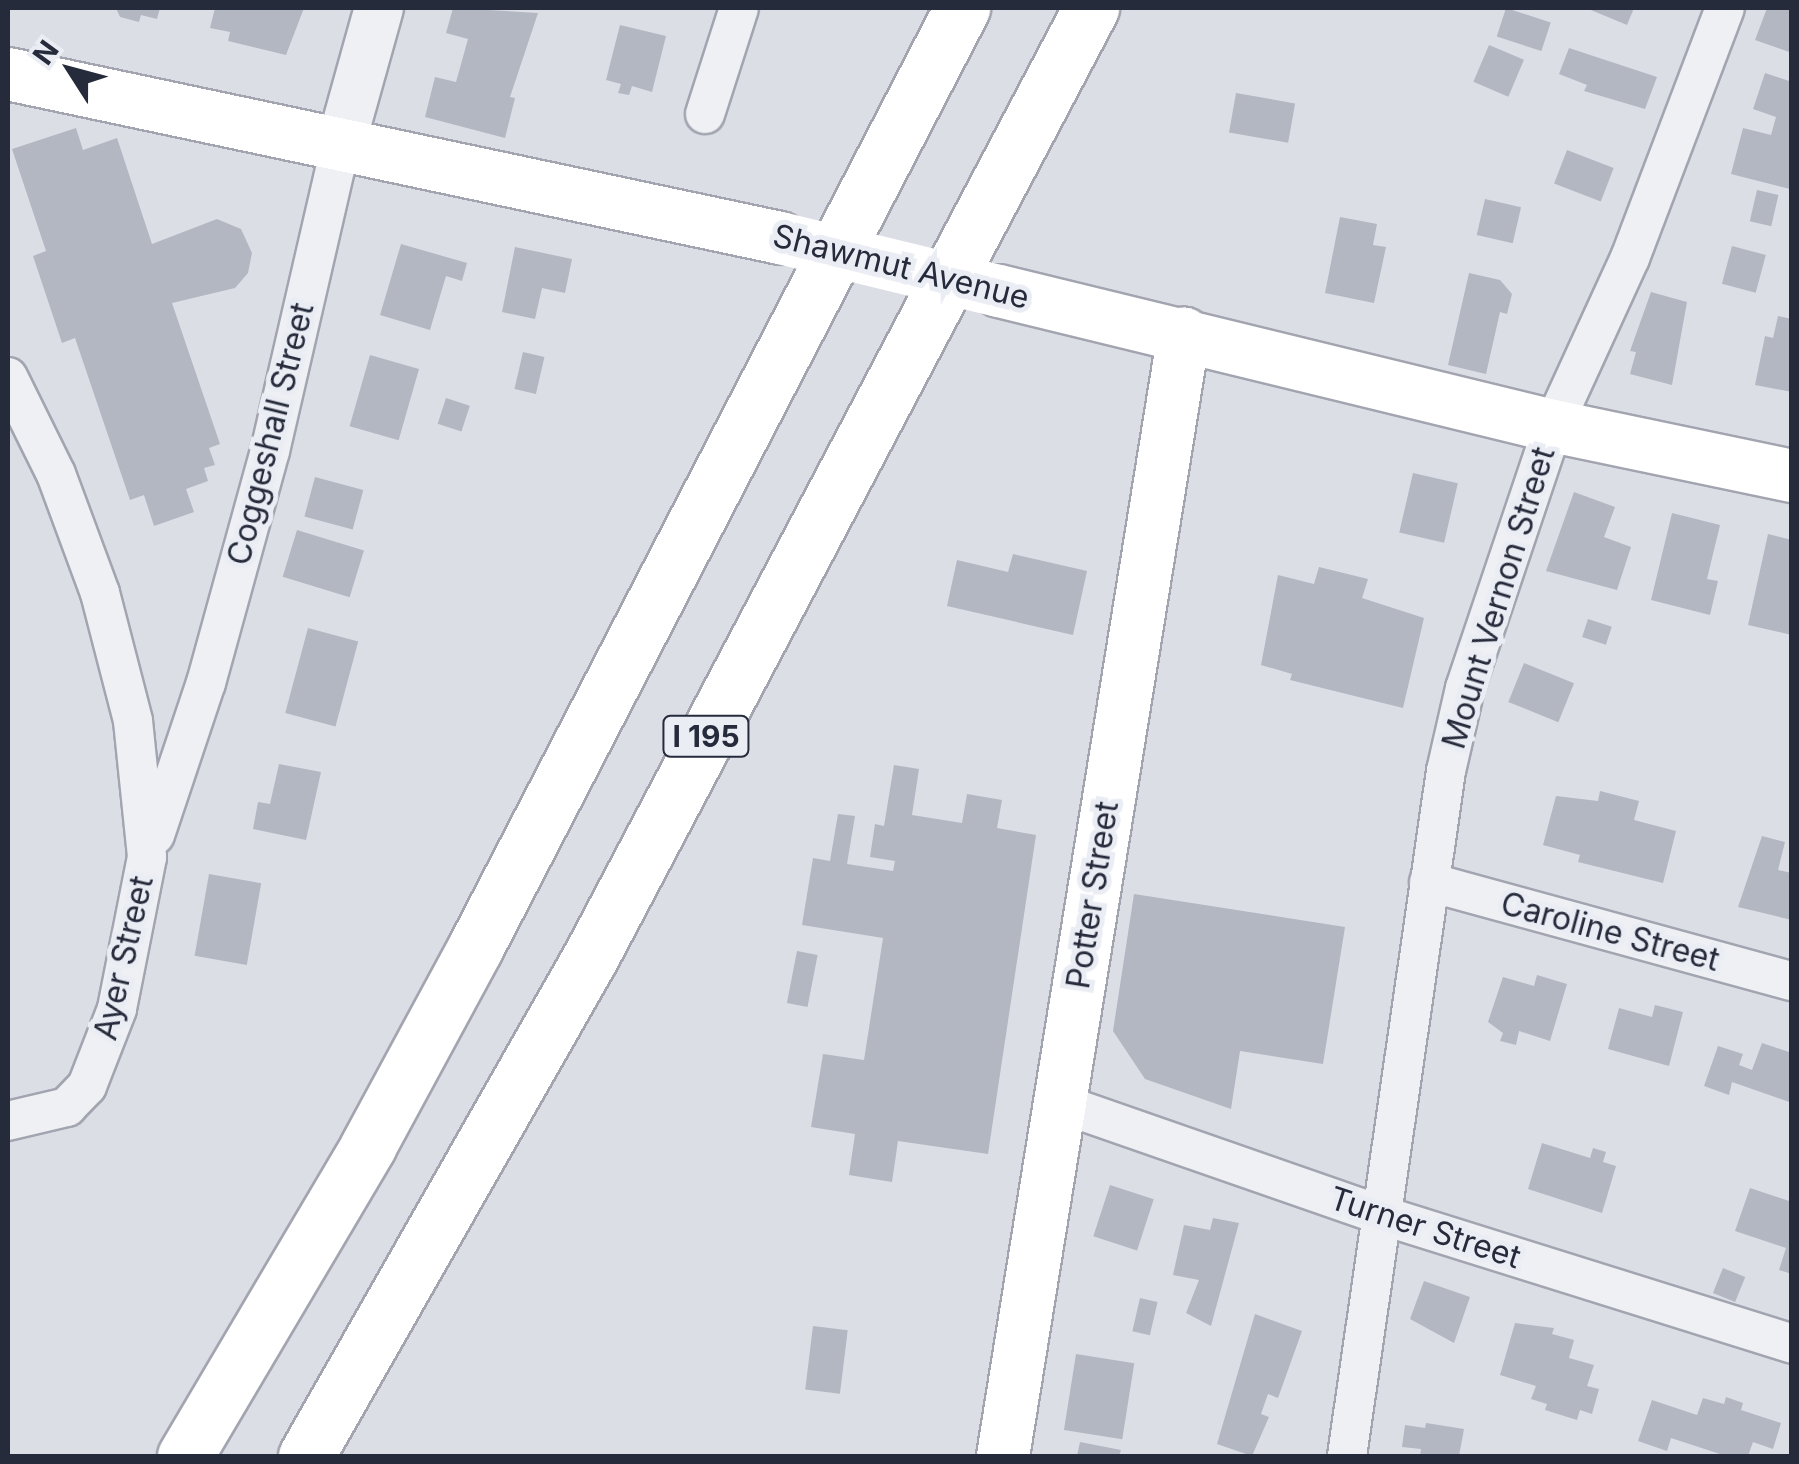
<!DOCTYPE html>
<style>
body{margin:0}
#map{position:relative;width:1799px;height:1464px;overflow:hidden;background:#dcdee6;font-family:Inter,sans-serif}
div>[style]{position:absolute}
.building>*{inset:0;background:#b3b7c2;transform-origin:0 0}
.roads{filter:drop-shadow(2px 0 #a2a5b0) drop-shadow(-2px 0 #a2a5b0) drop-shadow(0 2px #a2a5b0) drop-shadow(0 -2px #a2a5b0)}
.minor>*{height:38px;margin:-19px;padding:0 19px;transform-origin:19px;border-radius:19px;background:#eef0f4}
.tertiary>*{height:48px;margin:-24px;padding:0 24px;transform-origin:24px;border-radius:24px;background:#eef0f4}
.secondary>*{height:52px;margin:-26px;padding:0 26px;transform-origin:26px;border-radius:26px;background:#fff}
.motorway>*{height:55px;margin:-27.5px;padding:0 27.5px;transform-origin:27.5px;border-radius:27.5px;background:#fff}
.secondary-bridge>*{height:52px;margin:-26px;padding:0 26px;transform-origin:26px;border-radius:26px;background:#fff}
span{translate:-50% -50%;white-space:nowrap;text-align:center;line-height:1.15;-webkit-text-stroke:10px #ebedf4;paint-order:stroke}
.shield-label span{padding:2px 8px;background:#ebedf4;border:2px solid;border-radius:8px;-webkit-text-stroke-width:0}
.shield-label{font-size:30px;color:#262b3c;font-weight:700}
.street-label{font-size:32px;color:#262b3c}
.frame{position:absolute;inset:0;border:10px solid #262b3c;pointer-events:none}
.north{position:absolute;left:20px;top:20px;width:100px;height:100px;-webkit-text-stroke:8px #ebedf4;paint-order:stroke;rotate:306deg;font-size:28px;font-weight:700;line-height:40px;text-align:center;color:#262b3c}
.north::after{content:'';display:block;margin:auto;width:35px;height:45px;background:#262b3c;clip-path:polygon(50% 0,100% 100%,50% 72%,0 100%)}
</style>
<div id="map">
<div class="building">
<div style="clip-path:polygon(116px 8px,160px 8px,157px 19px,141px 15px,139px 22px,120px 17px)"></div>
<div style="clip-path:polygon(215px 8px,304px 8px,286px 55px,228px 41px,230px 32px,210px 28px)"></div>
<div style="clip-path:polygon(453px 8px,538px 13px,510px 97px,515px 98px,505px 138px,425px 117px,435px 77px,456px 82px,468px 39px,446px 33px)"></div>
<div style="left:1506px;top:8px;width:47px;height:30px;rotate:18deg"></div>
<div style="clip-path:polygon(1586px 8px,1634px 8px,1627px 25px)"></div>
<div style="clip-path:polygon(1767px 8px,1792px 8px,1792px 53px,1755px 40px)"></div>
<div style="clip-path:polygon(620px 25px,666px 36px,652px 92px,632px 86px,629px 95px,618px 93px,621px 84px,606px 80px)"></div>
<div style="left:1489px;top:45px;width:38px;height:40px;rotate:23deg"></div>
<div style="clip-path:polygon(1569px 48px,1657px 77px,1645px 109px,1584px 91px,1587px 85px,1559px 74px)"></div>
<div style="clip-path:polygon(1765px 73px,1792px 82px,1790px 189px,1731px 174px,1743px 128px,1771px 135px,1776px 117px,1753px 109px)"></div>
<div style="left:1236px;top:93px;width:60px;height:40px;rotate:10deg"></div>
<div style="clip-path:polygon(76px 128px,83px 150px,117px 138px,152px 244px,217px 219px,241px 229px,252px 253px,248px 273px,235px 288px,172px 303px,220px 444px,209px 448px,215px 465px,204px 468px,208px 481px,186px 489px,194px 512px,154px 526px,144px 495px,130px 500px,75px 338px,62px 343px,33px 256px,46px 251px,12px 149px)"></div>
<div style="left:1567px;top:150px;width:50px;height:36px;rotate:21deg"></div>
<div style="left:1757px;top:190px;width:22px;height:32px;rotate:13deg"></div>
<div style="left:1485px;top:199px;width:37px;height:37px;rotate:13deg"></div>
<div style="clip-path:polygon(1340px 217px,1377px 224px,1373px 245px,1386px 247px,1374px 303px,1325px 293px)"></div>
<div style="clip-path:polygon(401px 244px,467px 263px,462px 281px,446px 276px,430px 330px,380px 315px)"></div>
<div style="left:1732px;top:246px;width:35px;height:39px;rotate:15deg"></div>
<div style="clip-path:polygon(515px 247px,572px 259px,565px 293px,542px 288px,535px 319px,502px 312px)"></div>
<div style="clip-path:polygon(1469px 273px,1500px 280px,1512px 294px,1507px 314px,1500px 312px,1486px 374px,1448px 365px)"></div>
<div style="clip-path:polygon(1651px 292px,1687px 302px,1672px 385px,1630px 374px,1636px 352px,1630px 351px)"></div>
<div style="clip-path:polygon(1778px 316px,1792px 319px,1792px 392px,1755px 385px,1765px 336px,1773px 338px)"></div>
<div style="left:523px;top:352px;width:22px;height:38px;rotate:13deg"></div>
<div style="left:370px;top:355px;width:51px;height:74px;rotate:16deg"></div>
<div style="left:446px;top:398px;width:25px;height:27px;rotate:18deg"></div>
<div style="left:1413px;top:473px;width:46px;height:61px;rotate:13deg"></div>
<div style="left:315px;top:477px;width:50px;height:41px;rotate:15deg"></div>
<div style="clip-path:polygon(1574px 492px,1615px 507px,1604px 537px,1631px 547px,1617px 590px,1546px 571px)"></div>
<div style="clip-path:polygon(1672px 513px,1720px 525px,1707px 579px,1718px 581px,1710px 615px,1651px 600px)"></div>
<div style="left:297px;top:530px;width:70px;height:49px;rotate:17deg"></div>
<div style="clip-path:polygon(1768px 534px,1792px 540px,1792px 635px,1748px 625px)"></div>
<div style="clip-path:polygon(1013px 554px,1087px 571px,1073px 635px,947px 606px,957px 560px,1008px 572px)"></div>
<div style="clip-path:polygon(1319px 567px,1368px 579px,1362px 598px,1424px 618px,1403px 708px,1290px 680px,1292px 674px,1261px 665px,1278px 575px,1314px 584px)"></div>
<div style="left:1588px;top:619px;width:25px;height:19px;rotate:18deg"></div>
<div style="left:308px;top:628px;width:52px;height:88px;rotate:15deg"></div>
<div style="left:1524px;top:663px;width:54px;height:42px;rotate:22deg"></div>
<div style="clip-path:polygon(279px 764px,321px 772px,306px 840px,253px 829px,258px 802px,270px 804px)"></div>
<div style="clip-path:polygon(894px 765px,919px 769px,912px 815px,962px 823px,967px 794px,1002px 800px,997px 828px,1036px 835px,988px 1154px,898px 1141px,892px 1182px,849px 1175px,855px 1134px,811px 1127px,823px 1054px,864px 1060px,883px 938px,802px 925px,813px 858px,830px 861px,838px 814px,855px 816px,847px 864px,893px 871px,895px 861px,870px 857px,875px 824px,884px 826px)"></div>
<div style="clip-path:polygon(1600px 791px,1639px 801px,1634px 820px,1676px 831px,1663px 883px,1578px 862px,1580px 855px,1543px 845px,1556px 796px,1598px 801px)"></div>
<div style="clip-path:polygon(1762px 836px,1785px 842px,1778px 870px,1792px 873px,1792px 920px,1738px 907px)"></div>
<div style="left:209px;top:874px;width:53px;height:83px;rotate:10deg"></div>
<div style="clip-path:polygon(1134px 894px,1345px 927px,1323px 1064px,1240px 1051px,1231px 1109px,1145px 1079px,1113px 1031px)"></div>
<div style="left:797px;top:951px;width:21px;height:53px;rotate:11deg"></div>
<div style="clip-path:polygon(1537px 975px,1567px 984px,1550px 1041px,1519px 1031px,1516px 1045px,1500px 1041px,1503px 1033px,1488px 1022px,1503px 977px,1534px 986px)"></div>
<div style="clip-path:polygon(1655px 1005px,1683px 1012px,1669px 1066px,1608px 1049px,1619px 1008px,1652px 1017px)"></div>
<div style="clip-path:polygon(1762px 1043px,1792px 1053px,1792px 1103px,1732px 1082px,1729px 1095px,1704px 1086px,1718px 1046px,1743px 1054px,1739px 1065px,1752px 1070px)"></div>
<div style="clip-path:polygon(1542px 1143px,1590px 1158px,1593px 1148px,1606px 1152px,1603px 1162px,1616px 1166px,1602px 1213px,1528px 1189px)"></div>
<div style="left:1110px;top:1185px;width:46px;height:54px;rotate:18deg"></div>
<div style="clip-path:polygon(1750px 1188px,1792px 1202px,1792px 1274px,1779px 1270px,1786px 1248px,1735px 1231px)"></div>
<div style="clip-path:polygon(1213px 1218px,1239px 1223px,1211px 1326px,1186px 1313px,1199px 1280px,1173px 1275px,1184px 1225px,1210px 1230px)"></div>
<div style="left:1723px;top:1268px;width:24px;height:27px;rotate:22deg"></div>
<div style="clip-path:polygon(1424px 1281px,1470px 1297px,1454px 1343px,1410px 1319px)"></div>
<div style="left:1140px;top:1298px;width:18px;height:34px;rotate:13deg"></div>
<div style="clip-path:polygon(1255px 1314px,1302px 1331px,1278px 1398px,1268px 1394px,1261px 1414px,1269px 1417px,1252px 1456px,1217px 1444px)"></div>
<div style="clip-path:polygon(1515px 1323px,1554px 1328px,1552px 1334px,1574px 1340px,1569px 1358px,1594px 1365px,1587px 1386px,1599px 1389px,1592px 1414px,1580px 1410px,1577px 1420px,1545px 1410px,1547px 1404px,1531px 1399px,1536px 1386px,1500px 1375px)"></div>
<div style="left:813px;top:1326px;width:35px;height:64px;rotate:7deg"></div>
<div style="left:1076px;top:1354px;width:59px;height:77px;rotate:9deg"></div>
<div style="clip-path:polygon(1726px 1397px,1743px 1403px,1741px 1410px,1781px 1423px,1773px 1449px,1753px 1442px,1748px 1456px,1726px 1456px,1671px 1438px,1667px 1451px,1638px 1441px,1652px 1400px,1697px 1415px,1703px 1398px,1724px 1404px)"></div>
<div style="clip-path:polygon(1426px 1423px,1464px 1429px,1459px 1456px,1420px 1456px,1421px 1449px,1402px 1447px,1405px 1425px,1425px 1428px)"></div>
<div style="clip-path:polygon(1080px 1442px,1121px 1450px,1119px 1456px,1077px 1456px)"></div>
</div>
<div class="roads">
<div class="minor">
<div style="left:705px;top:114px;width:111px;rotate:-72.2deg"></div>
<div style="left:8px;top:377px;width:108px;rotate:63.7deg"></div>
<div style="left:56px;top:474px;width:127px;rotate:69.7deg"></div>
<div style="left:100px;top:593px;width:132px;rotate:75.5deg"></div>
<div style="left:133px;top:721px;width:137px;rotate:84.1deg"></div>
<div style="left:147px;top:857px;width:155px;rotate:101.2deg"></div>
<div style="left:117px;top:1009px;width:83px;rotate:111.3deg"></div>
<div style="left:87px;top:1086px;width:29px;rotate:134deg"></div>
<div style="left:67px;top:1107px;width:61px;rotate:166.7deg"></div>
<div style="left:155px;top:835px;width:160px;rotate:-71.5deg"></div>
<div style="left:206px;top:683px;width:241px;rotate:-74.6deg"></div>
<div style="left:270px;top:451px;width:315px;rotate:-77deg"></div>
<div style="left:1429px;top:882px;width:376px;rotate:15.3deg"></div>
<div style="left:1062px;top:1104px;width:335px;rotate:19.2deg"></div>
<div style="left:1378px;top:1214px;width:434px;rotate:17.4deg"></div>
<div style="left:1347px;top:1456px;width:692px;rotate:-81.78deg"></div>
<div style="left:1446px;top:771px;width:85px;rotate:-77.1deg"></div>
<div style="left:1465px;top:688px;width:276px;rotate:-71.4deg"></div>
<div style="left:1553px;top:426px;width:185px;rotate:-65.4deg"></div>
<div style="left:1630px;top:258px;width:267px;rotate:-69.2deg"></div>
</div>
<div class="tertiary">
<div style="left:341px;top:144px;width:141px;rotate:-74.4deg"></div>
</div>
<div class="secondary">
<div style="left:8px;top:74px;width:789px;rotate:11.99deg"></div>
<div style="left:999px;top:291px;width:570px;rotate:13.7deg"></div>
<div style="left:1553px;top:426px;width:244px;rotate:11.8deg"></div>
<div style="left:1003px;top:1456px;width:1137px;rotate:-80.84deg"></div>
</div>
<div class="motorway">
<div style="left:185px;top:1456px;width:360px;rotate:-59.4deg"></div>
<div style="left:368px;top:1146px;width:225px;rotate:-61.6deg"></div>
<div style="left:475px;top:948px;width:1059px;rotate:-62.61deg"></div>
<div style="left:306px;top:1456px;width:576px;rotate:-60.32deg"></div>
<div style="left:591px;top:956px;width:1072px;rotate:-62.19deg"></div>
</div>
</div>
<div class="secondary-bridge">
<div style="left:780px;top:238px;width:225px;rotate:13.6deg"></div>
</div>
<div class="shield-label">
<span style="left:706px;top:736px">I 195</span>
</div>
<div class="street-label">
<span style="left:901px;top:267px;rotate:14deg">Shawmut Avenue</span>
<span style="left:271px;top:434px;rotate:-76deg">Coggeshall Street</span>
<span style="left:1499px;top:598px;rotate:-73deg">Mount Vernon Street</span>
<span style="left:1093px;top:895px;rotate:-81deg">Potter Street</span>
<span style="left:1610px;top:932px;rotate:15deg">Caroline Street</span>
<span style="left:124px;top:958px;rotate:-77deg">Ayer Street</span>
<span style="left:1425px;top:1228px;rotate:18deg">Turner Street</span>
</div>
<div class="frame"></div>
<div class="north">N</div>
</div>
